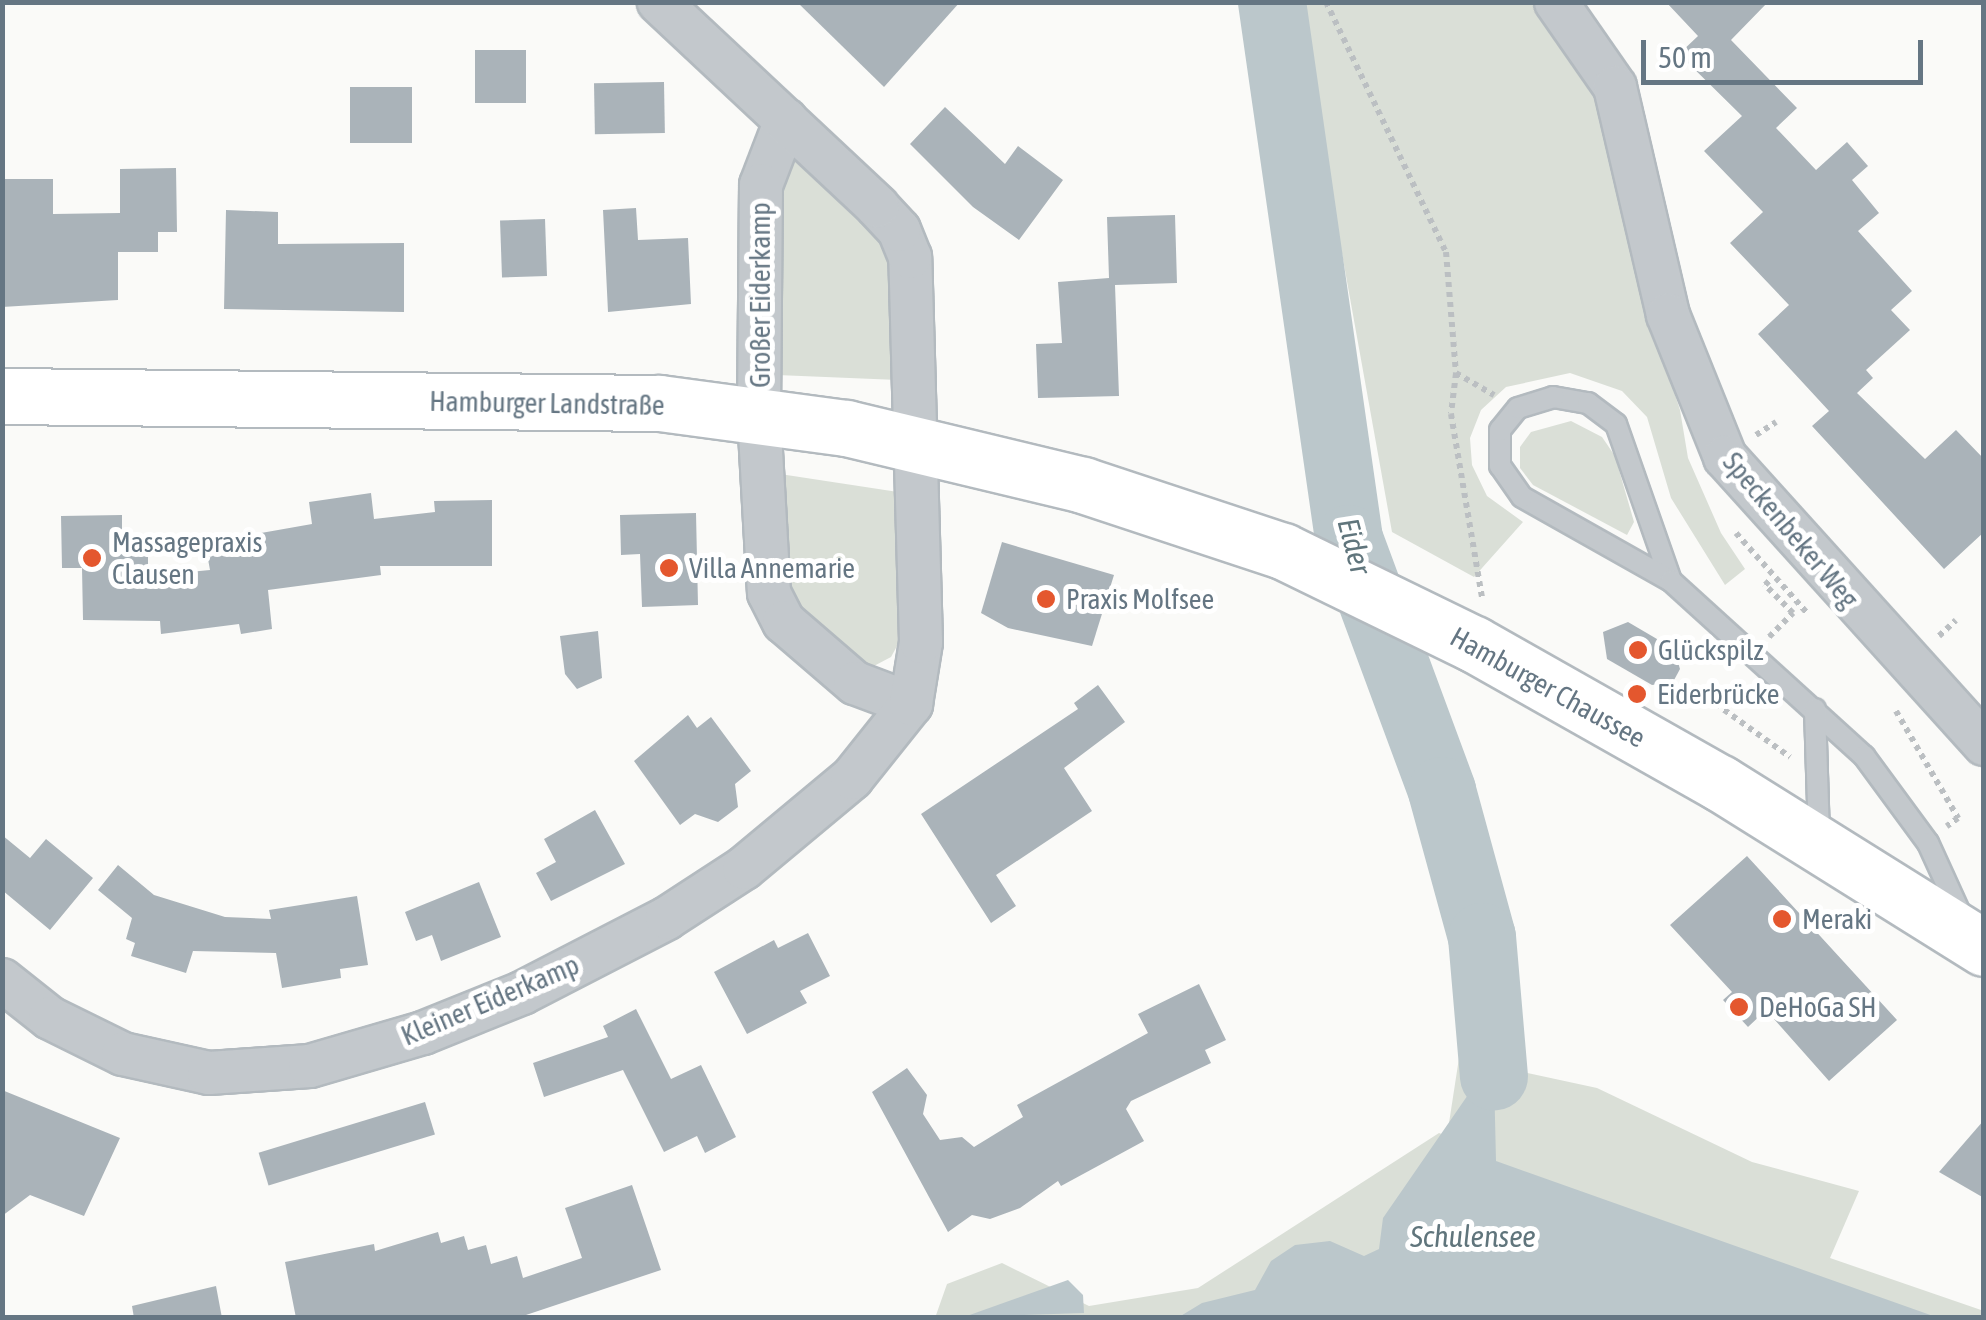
<!DOCTYPE html>
<meta charset="utf-8">
<style>
body{margin:0}
#map{position:relative;width:1986px;height:1320px;overflow:hidden;background:#fafaf8;font-family:"Asap Condensed",sans-serif}
div>[style]{position:absolute}
.green>*{inset:0;background:#dadfd7}
.water>*{inset:0;background:#bbc7cb}
.river>*{height:68px;margin:-34px;padding:0 34px;transform-origin:34px;border-radius:34px;background:#bbc7cb}
.building>*{inset:0;background:#aab3b9;transform-origin:0 0}
.path>*{height:6px;margin-top:-3px;transform-origin:0;background:repeating-linear-gradient(90deg,#bbbfc2 0 5px,transparent 0 10px)}
.roads{filter:drop-shadow(2px 0 #b3babf) drop-shadow(-2px 0 #b3babf) drop-shadow(0 2px #b3babf) drop-shadow(0 -2px #b3babf)}
.lane>*{height:20px;margin:-10px;padding:0 10px;transform-origin:10px;border-radius:10px;background:#c3c8cc}
.street>*{height:42px;margin:-21px;padding:0 21px;transform-origin:21px;border-radius:21px;background:#c3c8cc}
.secondary>*{height:55px;margin:-27.5px;padding:0 27.5px;transform-origin:27.5px;border-radius:27.5px;background:#fff}
.dots>*{width:28px;height:28px;translate:-50% -50%;box-sizing:border-box;border:5px solid #fff;border-radius:50%}
span{translate:-50% -50%;white-space:nowrap;text-align:center;line-height:1.15;-webkit-text-stroke:10px #fff;paint-order:stroke}
.street-label{font-size:28px;color:#657683}
.poi-label{font-size:28px;color:#657683}
.left{translate:0 -50%;text-align:left}
.water-label{font-size:30px;color:#60757c;font-style:italic}
.frame{position:absolute;inset:0;border:5px solid #657683;pointer-events:none}
.scale{position:absolute;left:1641px;top:40px;width:282px;height:45px;box-sizing:border-box;border:5px solid #657683;border-top:0;padding-left:12px;font-size:30px;line-height:35px;white-space:nowrap;color:#657683;-webkit-text-stroke:8px #fff;paint-order:stroke}
</style>
<div id="map">
<div class="green">
<div style="clip-path:polygon(1297px 3px,1533px 3px,1555px 28px,1612px 130px,1635px 273px,1680px 410px,1688px 458px,1721px 533px,1745px 569px,1725px 585px,1671px 498px,1647px 417px,1622px 391px,1570px 373px,1506px 387px,1481px 410px,1470px 438px,1472px 465px,1487px 496px,1523px 522px,1474px 577px,1392px 532px)"></div>
<div style="clip-path:polygon(790px 162px,810px 162px,890px 246px,898px 380px,777px 375px,775px 171px)"></div>
<div style="clip-path:polygon(1571px 421px,1602px 437px,1615px 456px,1634px 522px,1627px 535px,1533px 485px,1520px 468px,1520px 447px,1531px 432px)"></div>
<div style="clip-path:polygon(780px 474px,898px 492px,902px 637px,891px 657px,872px 667px,854px 662px,795px 612px,785px 592px)"></div>
<div style="clip-path:polygon(1459px 1058px,1597px 1088px,1752px 1162px,1859px 1191px,1830px 1258px,1984px 1311px,1983px 1318px,935px 1318px,947px 1284px,1002px 1263px,1089px 1306px,1198px 1288px,1439px 1133px,1447px 1136px)"></div>
</div>
<div class="water">
<div style="clip-path:polygon(1481px 1076px,1494px 1076px,1496px 1161px,1936px 1317px,1179px 1317px,1202px 1303px,1255px 1290px,1271px 1261px,1295px 1245px,1330px 1241px,1364px 1256px,1379px 1249px,1383px 1218px)"></div>
<div style="clip-path:polygon(1068px 1280px,1083px 1295px,1084px 1313px,964px 1317px)"></div>
</div>
<div class="river">
<div style="left:1272px;top:2px;width:542px;rotate:81.84deg"></div>
<div style="left:1349px;top:539px;width:269px;rotate:69.7deg"></div>
<div style="left:1442px;top:791px;width:151px;rotate:74.7deg"></div>
<div style="left:1482px;top:937px;width:140px;rotate:85.1deg"></div>
</div>
<div class="building">
<div style="clip-path:polygon(797px 2px,960px 2px,884px 87px)"></div>
<div style="clip-path:polygon(1666px 2px,1768px 2px,1731px 40px,1797px 108px,1776px 128px,1816px 170px,1847px 142px,1868px 166px,1852px 180px,1879px 213px,1858px 231px,1912px 291px,1891px 310px,1910px 330px,1866px 370px,1873px 378px,1857px 393px,1925px 459px,1956px 430px,1984px 459px,1984px 532px,1944px 569px,1812px 426px,1829px 411px,1758px 334px,1789px 305px,1730px 243px,1763px 212px,1704px 151px,1742px 116px,1679px 54px,1698px 36px)"></div>
<div style="left:475px;top:50px;width:51px;height:53px"></div>
<div style="left:664px;top:82px;width:51px;height:70px;rotate:89deg"></div>
<div style="left:350px;top:87px;width:62px;height:56px"></div>
<div style="clip-path:polygon(945px 107px,1005px 164px,1018px 146px,1063px 180px,1019px 240px,973px 207px,910px 144px)"></div>
<div style="clip-path:polygon(176px 168px,177px 232px,158px 232px,158px 252px,118px 252px,118px 300px,2px 307px,5px 179px,53px 179px,53px 214px,120px 213px,120px 169px)"></div>
<div style="clip-path:polygon(636px 208px,638px 240px,688px 238px,691px 304px,608px 312px,603px 210px)"></div>
<div style="clip-path:polygon(226px 210px,278px 212px,278px 244px,404px 243px,404px 312px,224px 309px)"></div>
<div style="clip-path:polygon(1175px 215px,1177px 283px,1115px 285px,1119px 396px,1038px 398px,1036px 344px,1062px 343px,1058px 282px,1109px 278px,1107px 217px)"></div>
<div style="left:545px;top:219px;width:57px;height:45px;rotate:88deg"></div>
<div style="clip-path:polygon(371px 493px,374px 519px,435px 512px,434px 501px,492px 500px,492px 566px,380px 566px,381px 575px,268px 590px,272px 629px,241px 634px,239px 624px,161px 634px,160px 621px,83px 620px,82px 568px,62px 568px,61px 516px,122px 515px,122px 548px,148px 548px,148px 576px,210px 570px,205px 543px,312px 524px,309px 502px)"></div>
<div style="clip-path:polygon(696px 513px,698px 605px,642px 607px,640px 554px,621px 555px,620px 515px)"></div>
<div style="clip-path:polygon(1002px 542px,1114px 575px,1092px 646px,1008px 628px,981px 613px)"></div>
<div style="clip-path:polygon(1628px 622px,1674px 649px,1680px 669px,1673px 682px,1652px 685px,1607px 659px,1603px 632px)"></div>
<div style="clip-path:polygon(598px 631px,602px 678px,577px 689px,565px 674px,560px 636px)"></div>
<div style="clip-path:polygon(1098px 685px,1125px 722px,1064px 768px,1092px 811px,996px 875px,1016px 906px,991px 923px,921px 814px,1078px 709px,1074px 703px)"></div>
<div style="clip-path:polygon(688px 715px,697px 728px,711px 717px,751px 771px,735px 784px,738px 807px,718px 822px,695px 814px,680px 825px,634px 761px)"></div>
<div style="clip-path:polygon(595px 810px,625px 864px,551px 901px,536px 873px,556px 862px,544px 839px)"></div>
<div style="clip-path:polygon(2px 835px,30px 858px,46px 839px,93px 878px,50px 930px,2px 890px)"></div>
<div style="clip-path:polygon(1747px 856px,1897px 1020px,1829px 1081px,1766px 1010px,1748px 1027px,1723px 1000px,1732px 992px,1670px 925px)"></div>
<div style="clip-path:polygon(118px 865px,154px 895px,225px 917px,271px 919px,269px 910px,357px 896px,368px 965px,340px 969px,341px 978px,282px 988px,276px 953px,193px 951px,186px 973px,131px 956px,135px 943px,126px 939px,132px 918px,98px 890px)"></div>
<div style="clip-path:polygon(479px 882px,501px 937px,441px 961px,432px 935px,416px 941px,405px 912px)"></div>
<div style="clip-path:polygon(808px 933px,830px 976px,800px 991px,807px 1003px,747px 1034px,714px 972px,774px 940px,778px 948px)"></div>
<div style="clip-path:polygon(1199px 984px,1226px 1040px,1205px 1050px,1211px 1063px,1131px 1101px,1126px 1109px,1144px 1141px,1061px 1186px,1058px 1181px,1020px 1208px,990px 1219px,972px 1215px,948px 1232px,872px 1092px,907px 1068px,927px 1095px,923px 1114px,940px 1140px,962px 1137px,974px 1147px,1023px 1117px,1017px 1105px,1148px 1033px,1138px 1014px)"></div>
<div style="clip-path:polygon(636px 1009px,671px 1079px,701px 1065px,736px 1137px,705px 1153px,697px 1136px,664px 1152px,623px 1070px,544px 1097px,533px 1063px,608px 1037px,603px 1026px)"></div>
<div style="clip-path:polygon(2px 1090px,120px 1138px,84px 1216px,30px 1195px,2px 1216px)"></div>
<div style="left:425px;top:1102px;width:34px;height:174px;rotate:73deg"></div>
<div style="clip-path:polygon(1984px 1120px,1984px 1198px,1939px 1172px)"></div>
<div style="clip-path:polygon(632px 1185px,661px 1270px,517px 1318px,296px 1318px,285px 1262px,374px 1244px,375px 1251px,438px 1232px,441px 1243px,464px 1236px,468px 1250px,486px 1245px,491px 1264px,517px 1256px,523px 1278px,582px 1258px,565px 1208px)"></div>
<div style="clip-path:polygon(216px 1286px,222px 1318px,134px 1318px,132px 1306px)"></div>
</div>
<div class="path">
<div style="left:1326px;top:2px;width:277px;rotate:64.4deg"></div>
<div style="left:1446px;top:252px;width:121px;rotate:85.3deg"></div>
<div style="left:1456px;top:373px;width:41px;rotate:97deg"></div>
<div style="left:1451px;top:414px;width:186px;rotate:80.4deg"></div>
<div style="left:1456px;top:373px;width:44px;rotate:30.1deg"></div>
<div style="left:1756px;top:435px;width:24px;rotate:-33deg"></div>
<div style="left:1736px;top:533px;width:107px;rotate:48.4deg"></div>
<div style="left:1939px;top:636px;width:23px;rotate:-43deg"></div>
<div style="left:1769px;top:637px;width:34px;rotate:-45deg"></div>
<div style="left:1793px;top:613px;width:40px;rotate:-135deg"></div>
<div style="left:1765px;top:585px;width:10px;rotate:-45deg"></div>
<div style="left:1716px;top:704px;width:91px;rotate:35.6deg"></div>
<div style="left:1896px;top:711px;width:124px;rotate:59.9deg"></div>
<div style="left:1958px;top:818px;width:14px;rotate:144deg"></div>
</div>
<div class="roads">
<div class="lane">
<div style="left:1553px;top:397px;width:36px;rotate:10deg"></div>
<div style="left:1588px;top:403px;width:35px;rotate:37deg"></div>
<div style="left:1616px;top:424px;width:166px;rotate:70.7deg"></div>
<div style="left:1671px;top:581px;width:171px;rotate:-150.6deg"></div>
<div style="left:1522px;top:497px;width:38px;rotate:-125deg"></div>
<div style="left:1500px;top:466px;width:36px;rotate:-90deg"></div>
<div style="left:1500px;top:430px;width:28px;rotate:-51deg"></div>
<div style="left:1518px;top:408px;width:37px;rotate:-17deg"></div>
<div style="left:1671px;top:581px;width:261px;rotate:42.2deg"></div>
<div style="left:1864px;top:756px;width:108px;rotate:53.7deg"></div>
<div style="left:1928px;top:843px;width:87px;rotate:65.5deg"></div>
<div style="left:1815px;top:709px;width:128px;rotate:88.2deg"></div>
</div>
<div class="street">
<div style="left:1556px;top:2px;width:103px;rotate:55.2deg"></div>
<div style="left:1615px;top:87px;width:234px;rotate:76.9deg"></div>
<div style="left:1668px;top:315px;width:153px;rotate:68.1deg"></div>
<div style="left:1725px;top:457px;width:387px;rotate:47.9deg"></div>
<div style="left:786px;top:120px;width:70px;rotate:111deg"></div>
<div style="left:761px;top:185px;width:230px;rotate:90.5deg"></div>
<div style="left:759px;top:415px;width:178px;rotate:86.8deg"></div>
<div style="left:769px;top:593px;width:33px;rotate:63deg"></div>
<div style="left:784px;top:622px;width:94px;rotate:40.7deg"></div>
<div style="left:855px;top:683px;width:60px;rotate:20.6deg"></div>
<div style="left:2px;top:980px;width:61px;rotate:38.4deg"></div>
<div style="left:50px;top:1018px;width:81px;rotate:26.3deg"></div>
<div style="left:123px;top:1054px;width:88px;rotate:12.5deg"></div>
<div style="left:209px;top:1073px;width:101px;rotate:-4deg"></div>
<div style="left:310px;top:1066px;width:118px;rotate:-16.3deg"></div>
<div style="left:423px;top:1033px;width:107px;rotate:-22deg"></div>
<div style="left:522px;top:993px;width:163px;rotate:-27.3deg"></div>
<div style="left:667px;top:918px;width:92px;rotate:-33deg"></div>
<div style="left:744px;top:868px;width:141px;rotate:-39.8deg"></div>
<div style="left:852px;top:778px;width:95px;rotate:-51.4deg"></div>
<div style="left:911px;top:704px;width:63px;rotate:-80.8deg"></div>
<div style="left:921px;top:642px;width:385px;rotate:-91.6deg"></div>
<div style="left:910px;top:257px;width:29px;rotate:-112deg"></div>
<div style="left:899px;top:230px;width:33px;rotate:-133deg"></div>
<div style="left:877px;top:206px;width:299px;rotate:-136.9deg"></div>
</div>
<div class="secondary">
<div style="left:2px;top:396px;width:657px;rotate:0.61deg"></div>
<div style="left:659px;top:403px;width:189px;rotate:7.6deg"></div>
<div style="left:846px;top:428px;width:244px;rotate:13.5deg"></div>
<div style="left:1083px;top:485px;width:211px;rotate:18.3deg"></div>
<div style="left:1283px;top:551px;width:212px;rotate:26deg"></div>
<div style="left:1474px;top:644px;width:283px;rotate:29.5deg"></div>
<div style="left:1720px;top:783px;width:311px;rotate:32deg"></div>
</div>
</div>
<div class="dots">
<div style="left:92px;top:558px;background:#e4572e"></div>
<div style="left:669px;top:568px;background:#e4572e"></div>
<div style="left:1046px;top:599px;background:#e4572e"></div>
<div style="left:1638px;top:650px;background:#e4572e"></div>
<div style="left:1637px;top:694px;background:#e4572e"></div>
<div style="left:1782px;top:919px;background:#e4572e"></div>
<div style="left:1739px;top:1007px;background:#e4572e"></div>
</div>
<div class="street-label">
<span style="left:760px;top:295px;rotate:-90deg">Großer Eiderkamp</span>
<span style="left:547px;top:403px;rotate:1deg">Hamburger Landstraße</span>
<span style="left:1791px;top:530px;rotate:50deg">Speckenbeker Weg</span>
<span style="left:1548px;top:687px;rotate:29deg">Hamburger Chaussee</span>
<span style="left:490px;top:1000px;rotate:-23deg">Kleiner Eiderkamp</span>
</div>
<div class="poi-label">
<span class="left" style="left:112px;top:558px">Massagepraxis<br>Clausen</span>
<span class="left" style="left:689px;top:568px">Villa Annemarie</span>
<span class="left" style="left:1066px;top:599px">Praxis Molfsee</span>
<span class="left" style="left:1658px;top:650px">Glückspilz</span>
<span class="left" style="left:1657px;top:694px">Eiderbrücke</span>
<span class="left" style="left:1802px;top:919px">Meraki</span>
<span class="left" style="left:1759px;top:1007px">DeHoGa SH</span>
</div>
<div class="water-label">
<span style="left:1355px;top:546px;rotate:75deg">Eider</span>
<span style="left:1473px;top:1236px">Schulensee</span>
</div>
<div class="frame"></div>
<div class="scale">50 m</div>
</div>
